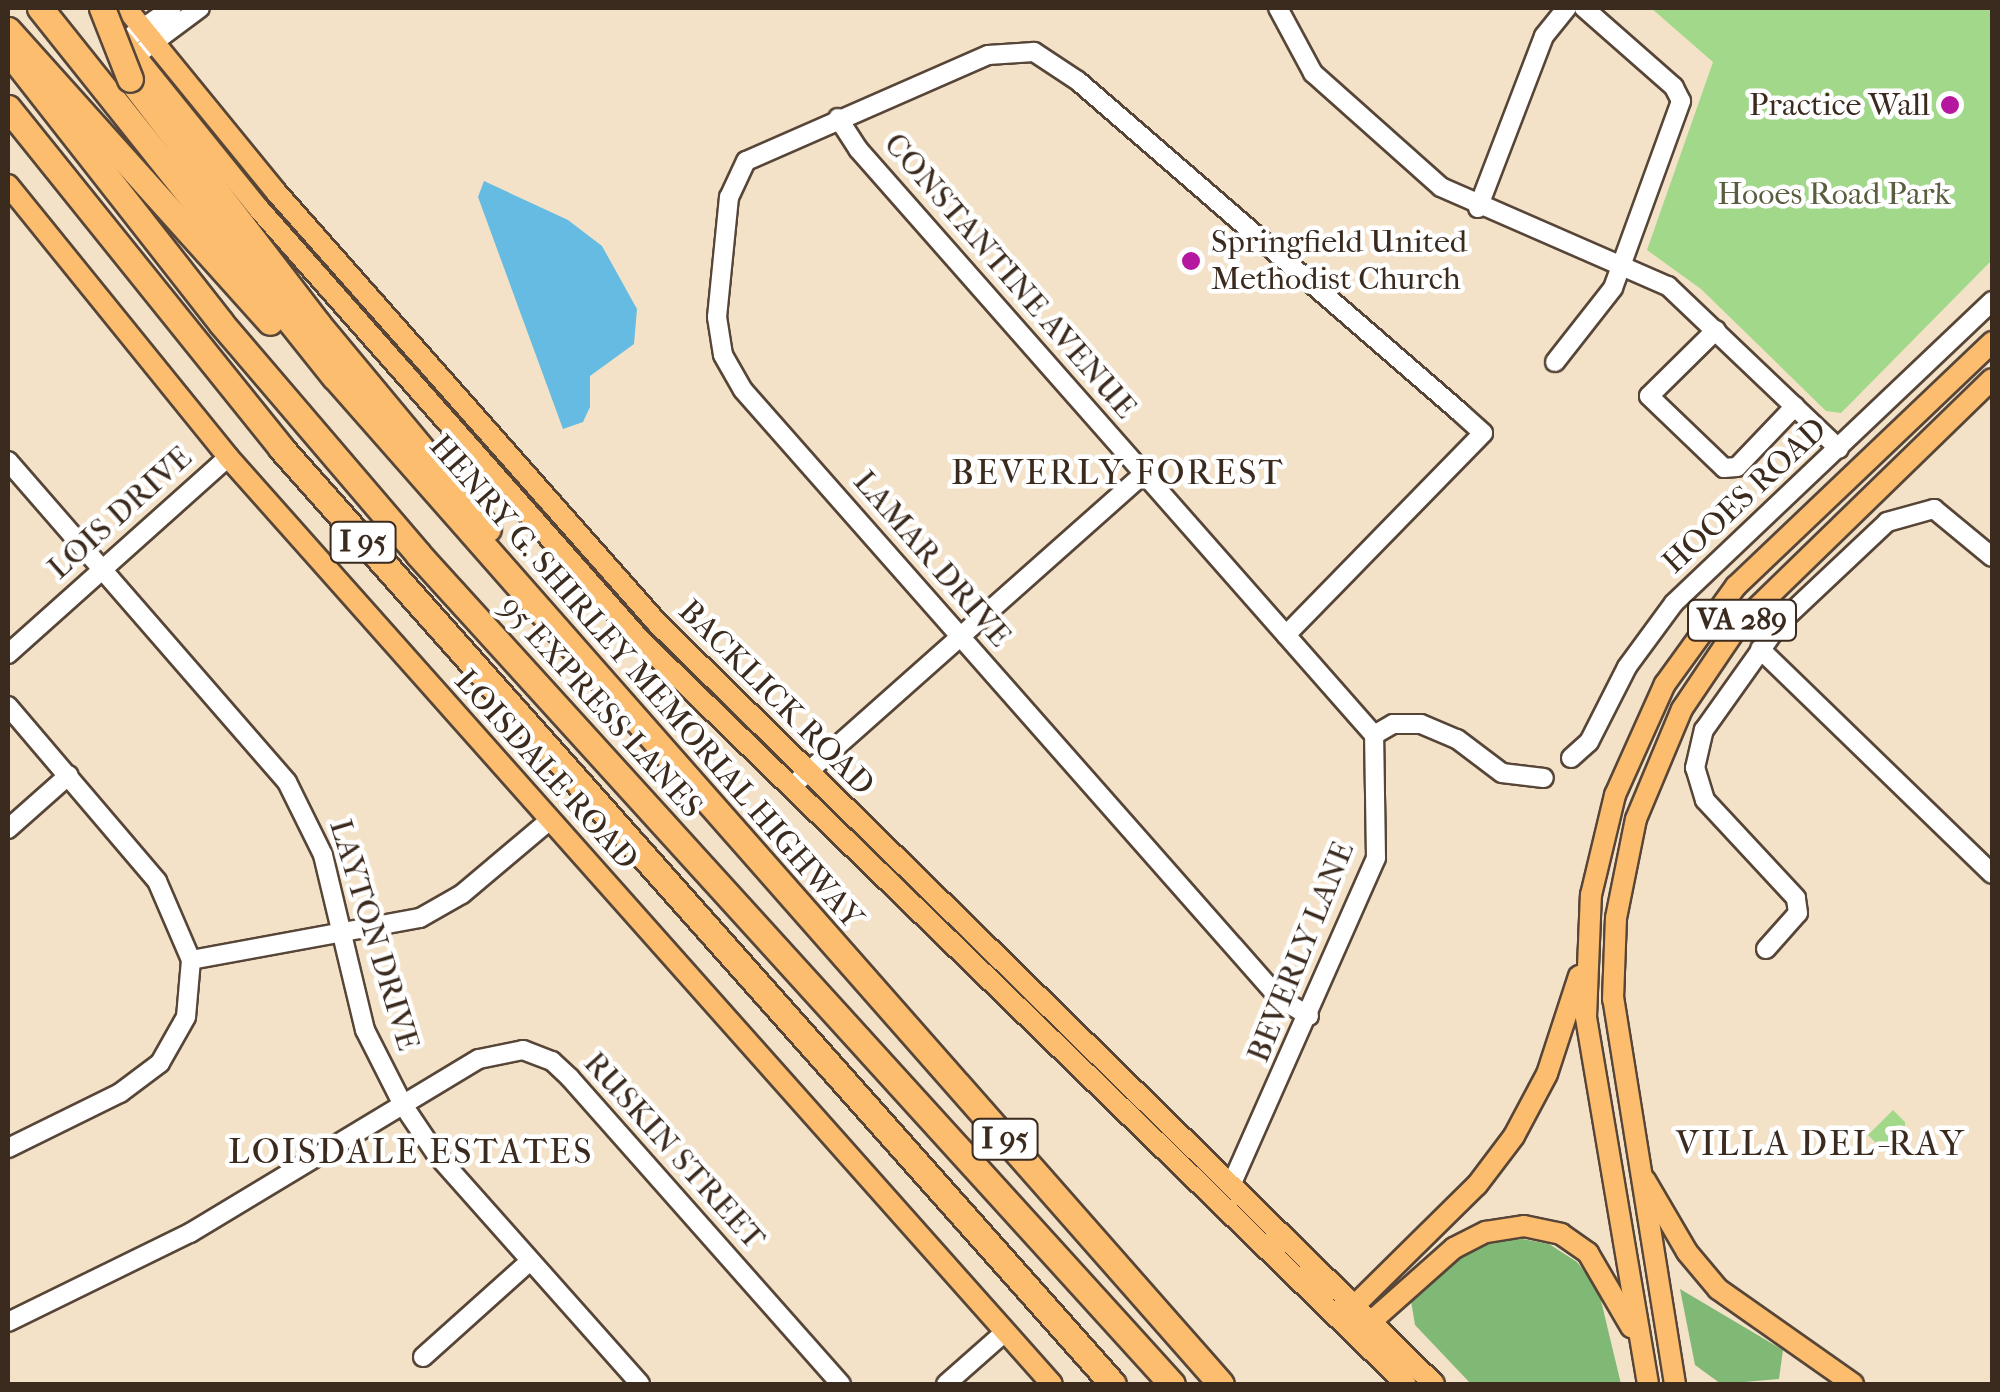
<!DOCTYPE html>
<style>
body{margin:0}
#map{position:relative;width:2000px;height:1392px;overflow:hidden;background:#f4e2c8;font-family:"IM FELL French Canon",serif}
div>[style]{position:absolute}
.green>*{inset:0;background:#a1d889}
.forest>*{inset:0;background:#80b875}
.water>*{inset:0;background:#65bbe1}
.roads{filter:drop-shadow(2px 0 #574638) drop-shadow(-2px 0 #574638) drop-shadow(0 2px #574638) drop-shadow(0 -2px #574638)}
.minor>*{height:18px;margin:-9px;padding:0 9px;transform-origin:9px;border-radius:9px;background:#fff}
.major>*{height:20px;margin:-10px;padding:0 10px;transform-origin:10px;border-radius:10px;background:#fcbd6f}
.highway>*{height:25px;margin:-12.5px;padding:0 12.5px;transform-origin:12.5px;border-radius:12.5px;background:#fcbd6f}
.bridges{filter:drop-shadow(2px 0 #574638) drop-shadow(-2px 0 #574638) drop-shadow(0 2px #574638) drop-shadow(0 -2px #574638)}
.highway-bridge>*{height:25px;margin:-12.5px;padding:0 12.5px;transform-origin:12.5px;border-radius:12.5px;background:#fcbd6f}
.dots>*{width:28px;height:28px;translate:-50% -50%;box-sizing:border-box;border:5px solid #fff;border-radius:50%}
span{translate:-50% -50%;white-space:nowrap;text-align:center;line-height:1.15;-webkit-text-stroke:9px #fff;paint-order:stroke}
.shield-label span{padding:2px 8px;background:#fff;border:2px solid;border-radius:8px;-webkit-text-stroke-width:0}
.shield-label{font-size:30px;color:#3b2a1e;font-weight:700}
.poi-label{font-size:32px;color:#3b2a1e}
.right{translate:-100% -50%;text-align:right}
.left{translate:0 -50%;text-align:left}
.park-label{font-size:32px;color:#5a5e3e}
.street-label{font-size:32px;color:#3b2a1e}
.neighbourhood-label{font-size:35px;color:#3b2a1e;letter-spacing:2.5px}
.frame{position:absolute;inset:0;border:10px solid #3b2a1e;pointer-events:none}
</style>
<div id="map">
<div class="green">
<div style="clip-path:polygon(1651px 8px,1992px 8px,1992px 260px,1841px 413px,1826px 411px,1701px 289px,1647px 250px,1713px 62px)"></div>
<div style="clip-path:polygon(1893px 1110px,1905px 1122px,1905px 1141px,1889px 1156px,1868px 1135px)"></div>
</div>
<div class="forest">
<div style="clip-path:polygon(1522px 1239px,1549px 1244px,1577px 1262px,1598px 1288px,1621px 1384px,1471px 1384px,1415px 1325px,1411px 1301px,1419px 1286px,1462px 1256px,1493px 1242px)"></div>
<div style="clip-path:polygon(1680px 1289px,1783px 1350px,1779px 1379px,1721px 1384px,1695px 1365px)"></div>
</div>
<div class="water">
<div style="clip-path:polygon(484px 181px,568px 220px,602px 246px,637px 309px,634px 344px,590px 376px,590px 407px,583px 422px,563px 429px,478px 197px)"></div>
</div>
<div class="roads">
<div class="minor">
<div style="left:1278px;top:8px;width:74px;rotate:61.7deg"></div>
<div style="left:1313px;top:73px;width:171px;rotate:41.7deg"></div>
<div style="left:1441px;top:187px;width:248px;rotate:23.6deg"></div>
<div style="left:1668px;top:286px;width:236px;rotate:43.6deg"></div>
<div style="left:124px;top:41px;width:58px;rotate:-34.5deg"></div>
<div style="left:134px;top:57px;width:82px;rotate:-36.6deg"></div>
<div style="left:838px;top:118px;width:37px;rotate:57deg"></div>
<div style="left:858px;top:149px;width:781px;rotate:48.63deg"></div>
<div style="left:1374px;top:735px;width:22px;rotate:-30deg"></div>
<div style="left:1393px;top:724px;width:28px"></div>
<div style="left:1421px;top:724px;width:39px;rotate:23deg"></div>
<div style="left:1457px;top:739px;width:56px;rotate:37.1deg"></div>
<div style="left:1502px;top:773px;width:42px;rotate:6.8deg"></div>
<div style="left:1478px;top:208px;width:184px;rotate:-69deg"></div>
<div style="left:1544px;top:36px;width:36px;rotate:-51deg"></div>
<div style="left:1716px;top:330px;width:94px;rotate:135.4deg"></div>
<div style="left:1649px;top:396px;width:104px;rotate:43.8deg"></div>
<div style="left:1724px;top:468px;width:13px;rotate:-4deg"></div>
<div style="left:1737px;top:467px;width:84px;rotate:-46.4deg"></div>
<div style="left:1555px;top:362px;width:94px;rotate:-51.9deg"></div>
<div style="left:1613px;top:288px;width:199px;rotate:-70deg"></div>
<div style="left:1681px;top:101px;width:16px;rotate:-117deg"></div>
<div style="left:1674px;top:87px;width:120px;rotate:-138.7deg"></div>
<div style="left:8px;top:461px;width:425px;rotate:49deg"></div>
<div style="left:287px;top:782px;width:81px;rotate:63.7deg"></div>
<div style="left:323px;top:855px;width:180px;rotate:76.5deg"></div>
<div style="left:365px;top:1030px;width:84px;rotate:63.1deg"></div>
<div style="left:403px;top:1105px;width:59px;rotate:56deg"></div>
<div style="left:436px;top:1154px;width:307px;rotate:48.4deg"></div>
<div style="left:1286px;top:635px;width:282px;rotate:-45.7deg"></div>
<div style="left:1483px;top:433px;width:30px;rotate:-138deg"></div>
<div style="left:1461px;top:413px;width:507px;rotate:-139.08deg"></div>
<div style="left:1078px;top:81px;width:53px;rotate:-146.6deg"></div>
<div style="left:1034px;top:52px;width:46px;rotate:176.3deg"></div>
<div style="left:988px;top:55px;width:264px;rotate:156.3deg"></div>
<div style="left:746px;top:161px;width:40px;rotate:115deg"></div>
<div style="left:729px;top:197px;width:121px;rotate:95.7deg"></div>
<div style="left:717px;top:317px;width:38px;rotate:81deg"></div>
<div style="left:723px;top:355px;width:40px;rotate:60.3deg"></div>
<div style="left:743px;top:390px;width:811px;rotate:48.6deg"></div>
<div style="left:1279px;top:998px;width:35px;rotate:31deg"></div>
<div style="left:1760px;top:649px;width:323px;rotate:44.1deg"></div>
<div style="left:8px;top:654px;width:295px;rotate:-41.8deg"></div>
<div style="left:8px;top:706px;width:230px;rotate:49.6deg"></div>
<div style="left:157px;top:881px;width:86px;rotate:66.7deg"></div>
<div style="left:191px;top:960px;width:57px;rotate:95deg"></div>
<div style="left:186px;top:1017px;width:53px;rotate:119.5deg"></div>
<div style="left:160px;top:1063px;width:50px;rotate:143.1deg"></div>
<div style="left:120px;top:1093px;width:125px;rotate:153.8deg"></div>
<div style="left:1571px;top:758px;width:24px;rotate:-42deg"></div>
<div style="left:1589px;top:742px;width:84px;rotate:-63.1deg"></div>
<div style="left:1627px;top:667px;width:79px;rotate:-53.7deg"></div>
<div style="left:1674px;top:603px;width:439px;rotate:-43.5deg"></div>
<div style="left:791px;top:787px;width:472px;rotate:-41.6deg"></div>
<div style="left:8px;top:829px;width:81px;rotate:-41.5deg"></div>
<div style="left:1766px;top:949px;width:48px;rotate:-48.4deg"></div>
<div style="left:1798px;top:913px;width:15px;rotate:-98deg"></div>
<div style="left:1796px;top:898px;width:134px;rotate:-132.9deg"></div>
<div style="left:1705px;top:800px;width:34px;rotate:-107deg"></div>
<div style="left:1695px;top:768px;width:39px;rotate:-77deg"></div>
<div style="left:1704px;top:730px;width:131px;rotate:-54.6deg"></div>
<div style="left:1780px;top:623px;width:147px;rotate:-43.3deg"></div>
<div style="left:1887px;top:522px;width:49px;rotate:-15.5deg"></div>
<div style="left:1934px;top:509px;width:75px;rotate:39.6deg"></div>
<div style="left:191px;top:960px;width:233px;rotate:-10.4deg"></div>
<div style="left:420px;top:918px;width:48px;rotate:-29.7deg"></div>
<div style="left:462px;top:894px;width:115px;rotate:-40.1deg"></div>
<div style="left:1232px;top:1183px;width:355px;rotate:-66.1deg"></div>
<div style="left:1376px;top:858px;width:123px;rotate:-90.9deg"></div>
<div style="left:8px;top:1322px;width:203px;rotate:-26.1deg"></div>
<div style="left:190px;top:1233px;width:337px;rotate:-31.1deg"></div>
<div style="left:479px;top:1059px;width:45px;rotate:-11.6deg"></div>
<div style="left:523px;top:1050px;width:31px;rotate:21deg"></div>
<div style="left:552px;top:1061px;width:25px;rotate:43deg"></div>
<div style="left:570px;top:1078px;width:409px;rotate:48.5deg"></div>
<div style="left:423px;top:1357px;width:144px;rotate:-41.9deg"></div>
<div style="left:946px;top:1384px;width:79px;rotate:-41.4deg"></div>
</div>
<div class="major">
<div style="left:126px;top:8px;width:237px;rotate:50.8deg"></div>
<div style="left:276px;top:192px;width:577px;rotate:48.51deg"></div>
<div style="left:658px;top:624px;width:1086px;rotate:44.4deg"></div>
<div style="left:121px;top:38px;width:220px;rotate:51.1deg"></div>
<div style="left:259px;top:209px;width:577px;rotate:48.51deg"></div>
<div style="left:641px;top:641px;width:1066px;rotate:44.16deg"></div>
<div style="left:8px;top:185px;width:350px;rotate:51deg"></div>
<div style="left:228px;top:457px;width:1240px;rotate:48.37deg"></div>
<div style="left:1645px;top:1180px;width:83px;rotate:59.7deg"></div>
<div style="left:1687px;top:1252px;width:48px;rotate:50deg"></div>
<div style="left:1718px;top:1289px;width:165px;rotate:35.1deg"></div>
<div style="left:1348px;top:1312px;width:181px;rotate:-44.6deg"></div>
<div style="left:1477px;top:1185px;width:61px;rotate:-52.9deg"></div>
<div style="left:1514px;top:1136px;width:70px;rotate:-62deg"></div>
<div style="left:1547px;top:1074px;width:103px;rotate:-71.9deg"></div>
<div style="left:1365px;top:1327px;width:119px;rotate:-41.6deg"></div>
<div style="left:1454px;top:1248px;width:36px;rotate:-27deg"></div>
<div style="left:1486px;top:1232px;width:38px;rotate:-9deg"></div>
<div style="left:1524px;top:1226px;width:38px;rotate:12deg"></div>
<div style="left:1561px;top:1234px;width:33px;rotate:35deg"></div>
<div style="left:1588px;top:1253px;width:86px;rotate:59.8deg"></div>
<div style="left:1648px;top:1384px;width:372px;rotate:-99.6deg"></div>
<div style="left:1586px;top:1017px;width:122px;rotate:-87.7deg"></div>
<div style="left:1591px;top:895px;width:103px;rotate:-76.5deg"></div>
<div style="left:1615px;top:795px;width:122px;rotate:-65.8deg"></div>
<div style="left:1665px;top:684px;width:121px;rotate:-54.1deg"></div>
<div style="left:1736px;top:586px;width:354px;rotate:-43.6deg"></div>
<div style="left:1675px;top:1384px;width:390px;rotate:-99.1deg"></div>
<div style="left:1613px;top:999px;width:81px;rotate:-87.9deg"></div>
<div style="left:1616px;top:918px;width:101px;rotate:-78.6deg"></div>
<div style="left:1636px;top:819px;width:119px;rotate:-67.3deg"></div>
<div style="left:1682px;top:709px;width:100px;rotate:-56deg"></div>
<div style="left:1738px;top:626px;width:354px;rotate:-44.2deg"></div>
</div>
<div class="highway">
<div style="left:40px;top:8px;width:472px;rotate:51.4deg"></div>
<div style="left:335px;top:377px;width:1341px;rotate:48.66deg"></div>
<div style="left:8px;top:30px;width:392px;rotate:48.1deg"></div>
<div style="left:8px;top:51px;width:345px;rotate:51.9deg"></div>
<div style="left:221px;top:323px;width:304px;rotate:49.5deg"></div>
<div style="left:418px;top:554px;width:1121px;rotate:47.75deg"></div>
<div style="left:130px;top:79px;width:309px;rotate:52.5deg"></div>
<div style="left:318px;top:324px;width:266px;rotate:50.3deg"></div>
<div style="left:8px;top:108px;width:436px;rotate:51.2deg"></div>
<div style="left:281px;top:448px;width:1252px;rotate:48.37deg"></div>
</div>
</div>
<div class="bridges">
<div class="highway-bridge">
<div style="left:102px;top:8px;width:76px;rotate:68.5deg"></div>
</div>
</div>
<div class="dots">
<div style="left:1950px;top:105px;background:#b5179e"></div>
<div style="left:1191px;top:261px;background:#b5179e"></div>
</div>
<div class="shield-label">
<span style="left:363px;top:542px">I 95</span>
<span style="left:1742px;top:620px">VA 289</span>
<span style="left:1005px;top:1139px">I 95</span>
</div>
<div class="poi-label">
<span class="right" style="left:1930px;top:105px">Practice Wall</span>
<span class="left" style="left:1211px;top:261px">Springfield United<br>Methodist Church</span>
</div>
<div class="park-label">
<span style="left:1834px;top:194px">Hooes Road Park</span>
</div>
<div class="street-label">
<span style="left:1010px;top:276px;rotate:49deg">CONSTANTINE AVENUE</span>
<span style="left:1745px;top:496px;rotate:-43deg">HOOES ROAD</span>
<span style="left:120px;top:513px;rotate:-42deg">LOIS DRIVE</span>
<span style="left:932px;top:559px;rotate:49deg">LAMAR DRIVE</span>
<span style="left:646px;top:682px;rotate:49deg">HENRY G. SHIRLEY MEMORIAL HIGHWAY</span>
<span style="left:776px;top:698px;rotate:45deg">BACKLICK ROAD</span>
<span style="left:601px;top:707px;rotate:48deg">95 EXPRESS LANES</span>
<span style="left:546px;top:770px;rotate:48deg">LOISDALE ROAD</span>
<span style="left:374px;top:935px;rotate:73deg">LAYTON DRIVE</span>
<span style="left:1301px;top:952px;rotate:-68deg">BEVERLY LANE</span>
<span style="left:674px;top:1151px;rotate:48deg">RUSKIN STREET</span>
</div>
<div class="neighbourhood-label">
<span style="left:1118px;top:473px">BEVERLY FOREST</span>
<span style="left:1821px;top:1144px">VILLA DEL-RAY</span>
<span style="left:411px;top:1152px">LOISDALE ESTATES</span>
</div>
<div class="frame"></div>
</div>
